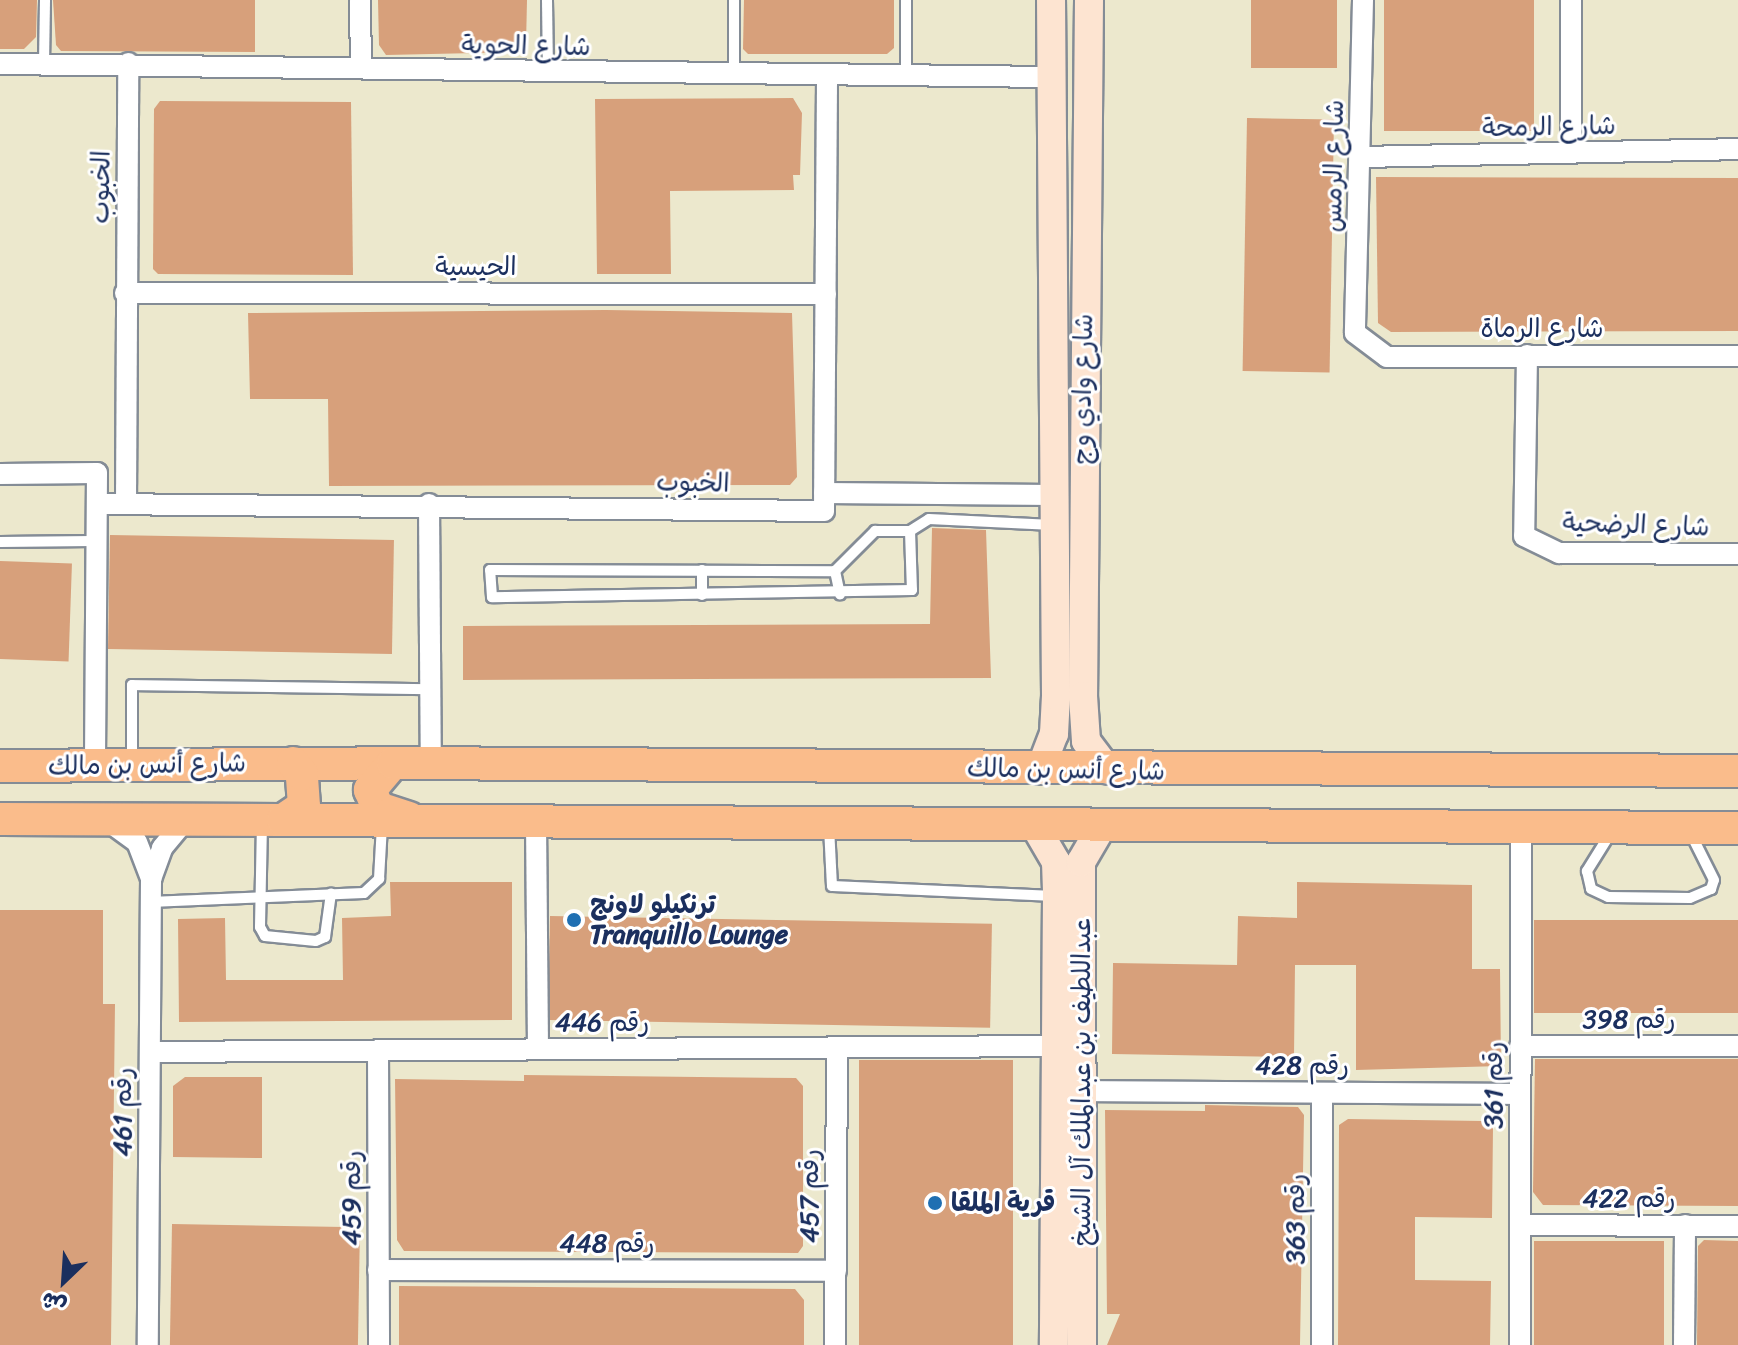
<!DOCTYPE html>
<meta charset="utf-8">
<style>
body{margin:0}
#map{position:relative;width:1738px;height:1345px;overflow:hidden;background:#ece8cd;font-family:Sriracha,"Playpen Sans Arabic",sans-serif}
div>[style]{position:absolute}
.building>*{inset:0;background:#d7a07b;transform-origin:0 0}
.roads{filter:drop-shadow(2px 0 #848c96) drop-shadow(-2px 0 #848c96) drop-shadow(0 2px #848c96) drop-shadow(0 -2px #848c96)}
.lane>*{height:10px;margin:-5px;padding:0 5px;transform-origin:5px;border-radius:5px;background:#fff}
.street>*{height:20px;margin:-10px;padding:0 10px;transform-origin:10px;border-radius:10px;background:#fff}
.secondary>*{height:28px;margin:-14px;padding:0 14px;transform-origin:14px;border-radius:14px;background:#fde4d1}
.primary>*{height:32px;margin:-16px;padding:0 16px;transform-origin:16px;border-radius:16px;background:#fabc8b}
.dots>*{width:22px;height:22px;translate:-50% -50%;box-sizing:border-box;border:4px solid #fff;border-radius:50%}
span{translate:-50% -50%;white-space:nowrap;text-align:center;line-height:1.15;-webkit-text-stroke:6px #fff;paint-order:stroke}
.street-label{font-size:26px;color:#1b2f5e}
.poi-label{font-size:26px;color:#1b2f5e;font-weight:700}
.left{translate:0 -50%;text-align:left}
.north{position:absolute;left:24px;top:1241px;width:80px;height:80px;-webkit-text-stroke:6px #fff;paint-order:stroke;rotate:205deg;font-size:22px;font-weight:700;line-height:32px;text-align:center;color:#1b2f5e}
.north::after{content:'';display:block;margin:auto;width:28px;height:36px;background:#1b2f5e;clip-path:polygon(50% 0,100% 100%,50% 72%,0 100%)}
</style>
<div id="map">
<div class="building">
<div style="clip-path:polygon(0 0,37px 0,36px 37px,24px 49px,0 49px)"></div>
<div style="clip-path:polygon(53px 0,255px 0,255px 52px,61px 51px,56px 45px)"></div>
<div style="clip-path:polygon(378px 0,527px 0,526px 45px,518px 52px,386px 55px,379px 45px)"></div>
<div style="clip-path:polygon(744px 0,894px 0,894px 48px,887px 54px,748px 54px,743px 49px)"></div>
<div style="left:1251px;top:0;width:86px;height:68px"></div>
<div style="left:1384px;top:0;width:150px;height:131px"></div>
<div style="clip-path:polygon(793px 98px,802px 113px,800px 175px,793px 175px,794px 190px,670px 191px,671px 274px,597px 274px,595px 99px)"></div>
<div style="clip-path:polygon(160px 101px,351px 102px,353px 275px,158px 274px,153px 269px,154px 109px)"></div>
<div style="left:1247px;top:118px;width:87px;height:253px;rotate:1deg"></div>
<div style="clip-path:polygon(1376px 177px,1738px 178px,1738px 331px,1391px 332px,1378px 323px)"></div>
<div style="clip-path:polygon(606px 310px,792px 313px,797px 477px,790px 485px,329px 486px,328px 399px,250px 399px,248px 313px)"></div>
<div style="clip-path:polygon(932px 528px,986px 530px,991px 678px,463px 680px,463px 626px,930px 624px)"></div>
<div style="left:110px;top:535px;width:284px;height:114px;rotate:1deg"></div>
<div style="left:0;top:561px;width:72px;height:98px;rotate:2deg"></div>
<div style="clip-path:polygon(390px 882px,512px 882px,512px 1020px,179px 1022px,178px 919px,225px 918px,226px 980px,343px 980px,342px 918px,391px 916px)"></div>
<div style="clip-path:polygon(1297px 882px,1472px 885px,1472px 969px,1500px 969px,1501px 1066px,1356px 1070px,1356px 965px,1295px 965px,1294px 1057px,1112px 1054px,1113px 963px,1237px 965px,1238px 916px,1297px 918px)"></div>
<div style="clip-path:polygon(0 910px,103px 910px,103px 1004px,115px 1004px,111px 1345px,0 1345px)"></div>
<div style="left:550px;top:916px;width:442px;height:104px;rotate:1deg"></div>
<div style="left:1534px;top:920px;width:204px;height:93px"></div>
<div style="clip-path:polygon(1535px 1059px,1738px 1059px,1738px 1206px,1543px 1205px,1533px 1192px)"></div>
<div style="left:859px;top:1060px;width:154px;height:285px"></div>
<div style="clip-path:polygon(524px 1075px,796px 1078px,803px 1086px,803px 1246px,798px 1253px,404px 1251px,397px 1240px,395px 1079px,524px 1081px)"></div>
<div style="clip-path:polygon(185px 1077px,262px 1077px,262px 1158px,173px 1157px,173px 1086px)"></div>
<div style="clip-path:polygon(1205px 1105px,1298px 1107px,1304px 1115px,1300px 1345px,1107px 1345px,1120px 1314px,1107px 1314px,1105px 1110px,1205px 1111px)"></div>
<div style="clip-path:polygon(1348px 1119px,1482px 1121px,1493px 1128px,1492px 1218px,1415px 1217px,1415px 1280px,1491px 1281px,1490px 1345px,1338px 1345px,1339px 1125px)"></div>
<div style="left:172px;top:1224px;width:188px;height:121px;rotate:1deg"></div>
<div style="clip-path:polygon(1704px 1240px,1738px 1241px,1738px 1345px,1697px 1345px,1698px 1246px)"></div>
<div style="left:1534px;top:1241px;width:130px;height:104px"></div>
<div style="clip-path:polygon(399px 1286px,795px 1289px,804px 1300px,804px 1345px,399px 1345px)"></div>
</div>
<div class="roads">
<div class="lane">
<div style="left:547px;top:0;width:73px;rotate:89.2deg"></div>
<div style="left:44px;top:64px;width:64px;rotate:-89.1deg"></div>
<div style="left:906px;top:73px;width:73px;rotate:-90deg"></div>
<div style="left:734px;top:74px;width:74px;rotate:-90deg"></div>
<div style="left:910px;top:531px;width:59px;rotate:88.1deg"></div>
<div style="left:912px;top:590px;width:420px;rotate:179deg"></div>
<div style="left:492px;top:597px;width:27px;rotate:-94deg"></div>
<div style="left:490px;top:570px;width:345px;rotate:0.2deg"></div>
<div style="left:835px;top:571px;width:57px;rotate:-45deg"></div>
<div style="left:875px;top:531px;width:35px"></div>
<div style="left:910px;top:531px;width:22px;rotate:-32deg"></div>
<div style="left:929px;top:519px;width:124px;rotate:2.8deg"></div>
<div style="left:0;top:542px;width:93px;rotate:-0.6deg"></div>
<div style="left:835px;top:571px;width:24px;rotate:78deg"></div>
<div style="left:702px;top:595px;width:25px;rotate:-90deg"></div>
<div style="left:132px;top:761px;width:76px;rotate:-90deg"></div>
<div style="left:132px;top:685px;width:294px;rotate:0.8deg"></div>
<div style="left:262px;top:822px;width:105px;rotate:91.1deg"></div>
<div style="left:260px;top:927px;width:10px;rotate:61deg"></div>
<div style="left:265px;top:936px;width:51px;rotate:5.6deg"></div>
<div style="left:316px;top:941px;width:10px;rotate:-24deg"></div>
<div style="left:325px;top:937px;width:44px;rotate:-82.2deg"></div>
<div style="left:829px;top:827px;width:59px;rotate:87.1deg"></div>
<div style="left:832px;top:886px;width:223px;rotate:2.6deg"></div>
<div style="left:1610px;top:834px;width:44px;rotate:121.9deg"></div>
<div style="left:1587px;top:871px;width:18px;rotate:77deg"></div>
<div style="left:1591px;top:889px;width:19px;rotate:25deg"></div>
<div style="left:1608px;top:897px;width:82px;rotate:0.7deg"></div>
<div style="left:1690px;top:898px;width:23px;rotate:-23deg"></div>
<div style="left:1711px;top:889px;width:9px;rotate:-72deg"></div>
<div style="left:1714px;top:880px;width:51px;rotate:-116.6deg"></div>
<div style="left:150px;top:902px;width:214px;rotate:-2.4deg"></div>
<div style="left:364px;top:893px;width:21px;rotate:-43deg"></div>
<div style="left:379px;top:879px;width:53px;rotate:-86.8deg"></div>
</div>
<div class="street">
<div style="left:360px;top:0;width:68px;rotate:89.2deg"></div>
<div style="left:1363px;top:0;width:333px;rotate:91.4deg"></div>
<div style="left:1355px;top:333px;width:40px;rotate:37deg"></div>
<div style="left:1387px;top:357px;width:351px;rotate:-0.2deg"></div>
<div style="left:1571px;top:0;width:152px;rotate:90deg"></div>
<div style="left:0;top:64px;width:1050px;rotate:0.71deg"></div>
<div style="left:1361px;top:157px;width:377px;rotate:-1.2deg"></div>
<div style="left:125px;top:293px;width:701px;rotate:0.08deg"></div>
<div style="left:1527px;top:355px;width:181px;rotate:90.9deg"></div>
<div style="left:1524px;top:536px;width:39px;rotate:26deg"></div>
<div style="left:1559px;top:553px;width:179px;rotate:0.3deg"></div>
<div style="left:0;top:474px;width:97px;rotate:-0.6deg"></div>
<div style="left:97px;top:473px;width:293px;rotate:90.4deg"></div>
<div style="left:824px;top:493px;width:229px;rotate:0.5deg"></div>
<div style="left:99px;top:504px;width:725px;rotate:0.55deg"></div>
<div style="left:824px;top:511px;width:435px;rotate:-89.6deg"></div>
<div style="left:126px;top:504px;width:441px;rotate:-89.7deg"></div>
<div style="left:429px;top:504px;width:258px;rotate:89.6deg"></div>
<div style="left:536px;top:820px;width:229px;rotate:89.5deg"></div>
<div style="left:109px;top:822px;width:34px;rotate:36deg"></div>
<div style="left:137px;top:842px;width:40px;rotate:69deg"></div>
<div style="left:151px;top:879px;width:466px;rotate:90.4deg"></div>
<div style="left:151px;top:879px;width:33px;rotate:-70deg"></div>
<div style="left:162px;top:848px;width:38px;rotate:-50deg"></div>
<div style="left:1520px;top:1046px;width:218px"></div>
<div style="left:378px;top:1050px;width:295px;rotate:89.8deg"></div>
<div style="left:150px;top:1052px;width:904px;rotate:-0.38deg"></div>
<div style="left:1083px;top:1091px;width:437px;rotate:0.4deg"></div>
<div style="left:1520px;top:1225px;width:218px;rotate:0.3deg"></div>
<div style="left:378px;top:1270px;width:458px;rotate:0.1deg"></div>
<div style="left:835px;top:1345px;width:298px;rotate:-89.6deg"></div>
<div style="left:1322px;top:1345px;width:252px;rotate:-90deg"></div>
<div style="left:1520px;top:1345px;width:520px;rotate:-89.89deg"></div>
<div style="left:1684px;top:1345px;width:120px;rotate:-89.5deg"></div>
</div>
<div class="secondary">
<div style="left:1089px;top:0;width:696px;rotate:90.49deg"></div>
<div style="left:1083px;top:696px;width:45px;rotate:86.2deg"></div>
<div style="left:1086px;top:741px;width:36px;rotate:53deg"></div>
<div style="left:1040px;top:770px;width:39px;rotate:-69deg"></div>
<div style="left:1054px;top:734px;width:38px;rotate:-87deg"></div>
<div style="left:1056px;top:696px;width:696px;rotate:-90.41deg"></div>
<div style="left:1035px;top:826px;width:42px;rotate:59.7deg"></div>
<div style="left:1056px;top:862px;width:34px;rotate:88deg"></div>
<div style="left:1057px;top:896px;width:449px;rotate:90.4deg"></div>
<div style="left:1082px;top:1345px;width:483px;rotate:-90.1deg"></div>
<div style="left:1081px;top:862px;width:42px;rotate:-59.7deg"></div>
</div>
<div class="primary">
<div style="left:0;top:766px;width:393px;rotate:-0.4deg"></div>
<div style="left:409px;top:818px;width:33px;rotate:-162deg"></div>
<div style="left:378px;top:808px;width:20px;rotate:-114deg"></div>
<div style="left:370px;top:790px;width:35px;rotate:-50deg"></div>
<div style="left:393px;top:763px;width:1345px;rotate:0.34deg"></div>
<div style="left:0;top:819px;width:283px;rotate:0.2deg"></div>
<div style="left:283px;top:820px;width:25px;rotate:-34deg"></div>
<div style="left:304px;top:806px;width:32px;rotate:-94deg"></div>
<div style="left:302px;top:774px;width:14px;rotate:-129deg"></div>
<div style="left:283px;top:820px;width:1455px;rotate:0.32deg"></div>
</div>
</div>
<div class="dots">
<div style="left:574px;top:920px;background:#1f6fb2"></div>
<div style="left:935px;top:1203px;background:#1f6fb2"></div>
</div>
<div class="street-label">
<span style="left:526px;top:46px;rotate:1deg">شارع الحوية</span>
<span style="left:1549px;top:127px;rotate:-1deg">شارع الرمحة</span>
<span style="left:1334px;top:166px;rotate:-89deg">شارع الرمس</span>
<span style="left:101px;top:187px;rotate:-89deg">الخبوب</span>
<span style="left:476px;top:267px">الحيسية</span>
<span style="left:1542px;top:329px">شارع الرماة</span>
<span style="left:1083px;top:389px;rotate:-89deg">شارع وادي وج</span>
<span style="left:693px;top:483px;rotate:1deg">الخبوب</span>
<span style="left:1636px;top:525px;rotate:2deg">شارع الرضحية</span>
<span style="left:147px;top:765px;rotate:-1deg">شارع أنس بن مالك</span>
<span style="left:1066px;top:770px;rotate:1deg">شارع أنس بن مالك</span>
<span style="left:1629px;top:1020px">رقم 398</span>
<span style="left:602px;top:1023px">رقم 446</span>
<span style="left:1302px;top:1066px">رقم 428</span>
<span style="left:1082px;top:1082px;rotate:-90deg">عبداللطيف بن عبدالملك آل الشيخ</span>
<span style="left:1494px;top:1085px;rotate:-90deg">رقم 361</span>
<span style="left:123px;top:1112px;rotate:-90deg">رقم 461</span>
<span style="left:810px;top:1196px;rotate:-90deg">رقم 457</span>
<span style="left:352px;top:1198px;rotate:-90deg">رقم 459</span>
<span style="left:1629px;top:1199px">رقم 422</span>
<span style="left:1296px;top:1219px;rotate:-90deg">رقم 363</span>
<span style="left:607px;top:1244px">رقم 448</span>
</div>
<div class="poi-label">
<span class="left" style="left:590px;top:920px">ترنكيلو لاونج<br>Tranquillo Lounge</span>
<span class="left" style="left:951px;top:1203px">قرية الملقا</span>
</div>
<div class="north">ش</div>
</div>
